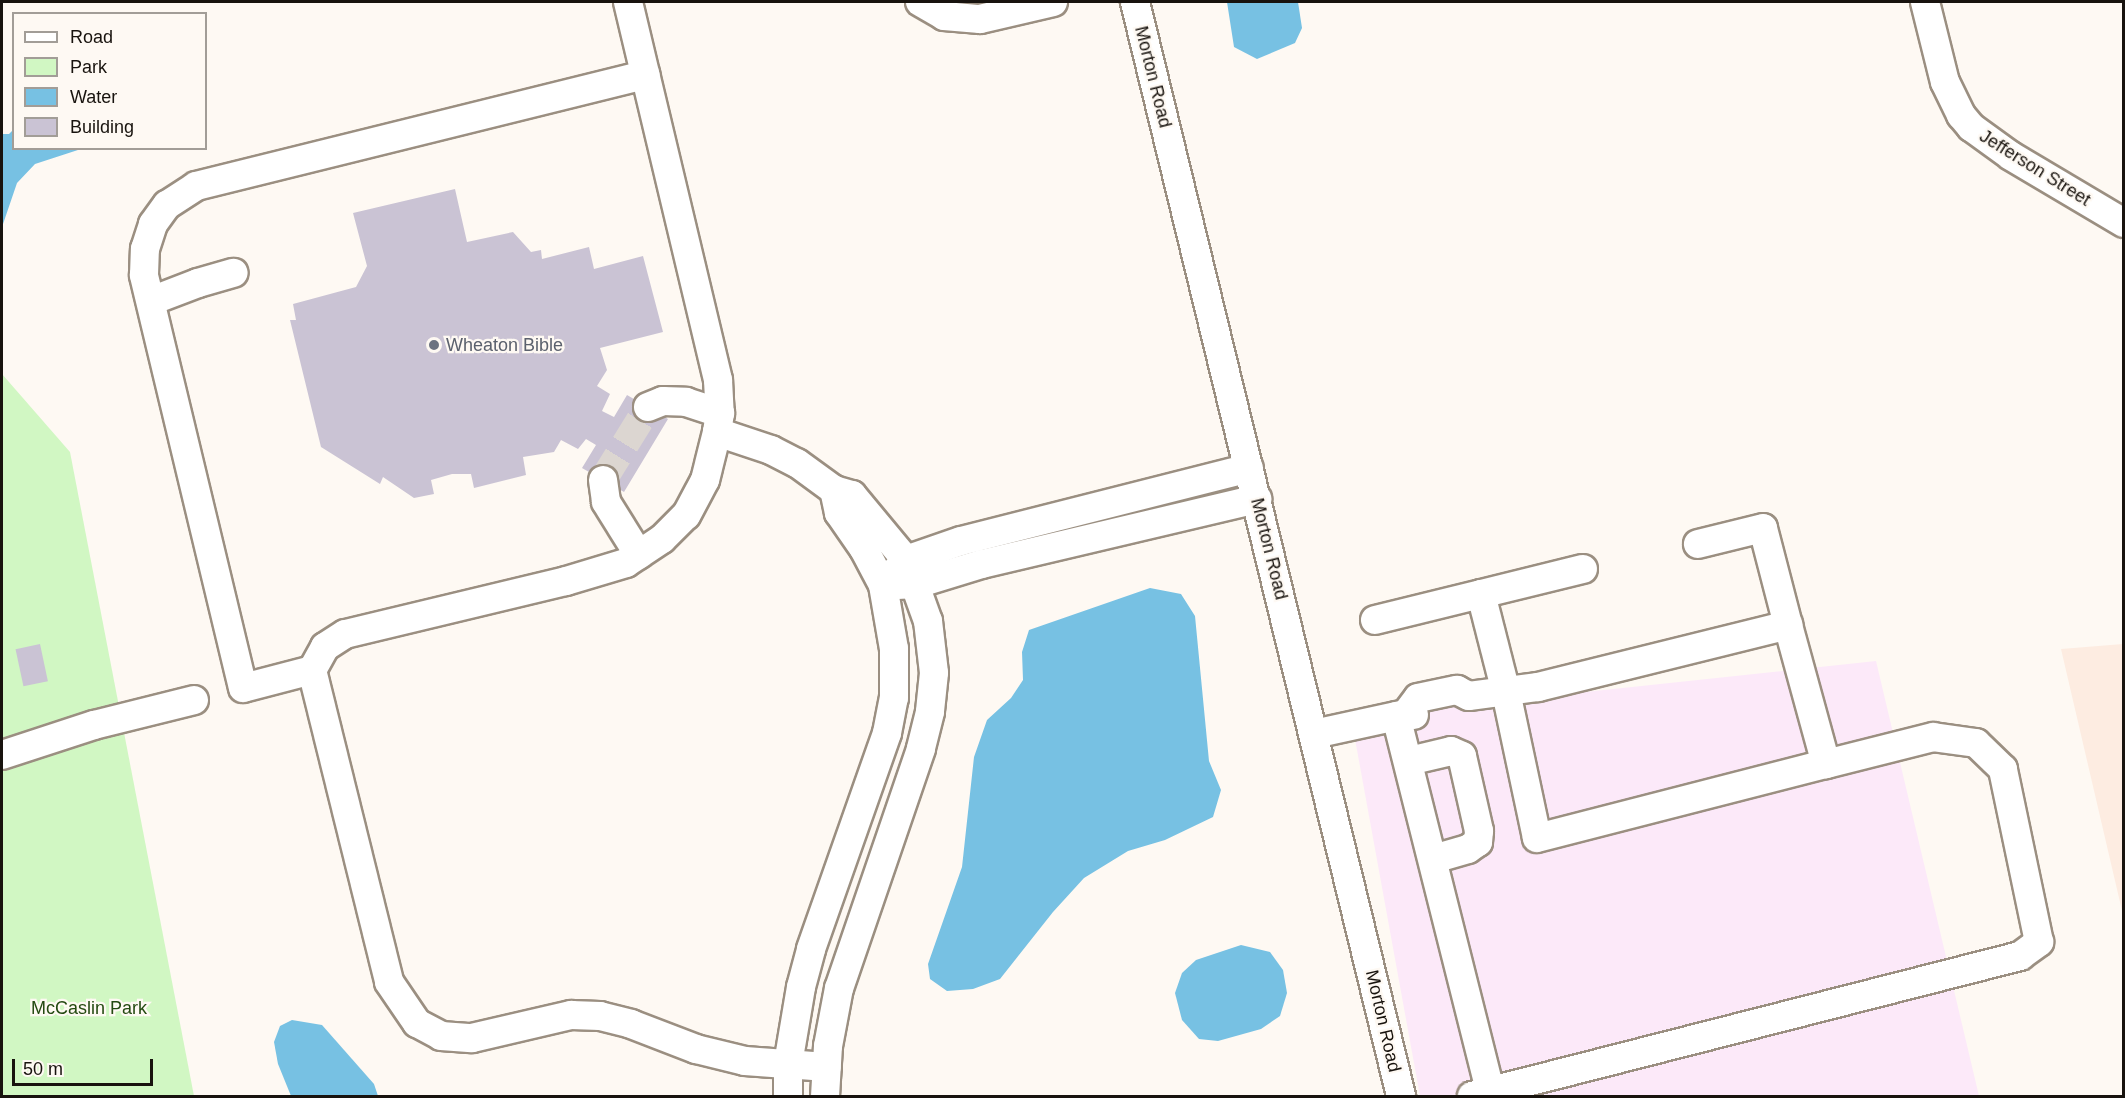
<!DOCTYPE html>
<style>
body{margin:0}
#map{position:relative;width:2125px;height:1098px;overflow:hidden;background:#fef9f3;font-family:Arial,sans-serif}
div>[style]{position:absolute}
.commercial>*{inset:0;background:#fdece1}
.industrial>*{inset:0;background:#fce9f9}
.green>*{inset:0;background:#d1f7c3}
.water>*{inset:0;background:#77c1e3}
.building>*{inset:0;background:#cac3d4;transform-origin:0 0}
.minor-tunnel>*{height:28px;margin-top:-14px;transform-origin:0;background:repeating-linear-gradient(90deg,#dcd6d1 0 28px,transparent 0 42px)}
.roads{filter:drop-shadow(2px 0 #9b8f81) drop-shadow(-2px 0 #9b8f81) drop-shadow(0 2px #9b8f81) drop-shadow(0 -2px #9b8f81)}
.minor>*{height:28px;margin:-14px;padding:0 14px;transform-origin:14px;border-radius:14px;background:#fff}
.dots>*{width:16px;height:16px;translate:-50% -50%;box-sizing:border-box;border:3px solid #fef9f3;border-radius:50%}
span{translate:-50% -50%;white-space:nowrap;text-align:center;line-height:1.15;-webkit-text-stroke:4.5px #fef9f3;paint-order:stroke}
.street-label{font-size:18px;color:#18130e}
.worship-label{font-size:18px;color:#5b616d}
.left{translate:0 -50%;text-align:left}
.park-label{font-size:18px;color:#244a11}
.frame{position:absolute;inset:0;border:3px solid #18130e;pointer-events:none}
.legend{position:absolute;left:12px;top:12px;width:195px;height:138px;box-sizing:border-box;background:#fef9f3;border:2px solid #a29d97;margin:0;padding:8px 10px;list-style:none;font-size:18px;color:#18130e}
.legend li{display:flex;align-items:center;gap:12px;height:30px}
.legend b{width:30px;border:2px solid #a29d97}
.scale{position:absolute;left:12px;top:1059px;width:141px;height:27px;box-sizing:border-box;border:3px solid #18130e;border-top:0;padding-left:8px;font-size:18px;line-height:21px;white-space:nowrap;color:#18130e;-webkit-text-stroke:4px #fef9f3;paint-order:stroke}
</style>
<div id="map">
<div class="commercial">
<div style="clip-path:polygon(2123px 644px,2124px 644px,2123px 915px,2061px 649px)"></div>
</div>
<div class="industrial">
<div style="clip-path:polygon(1876px 661px,1979px 1096px,1420px 1096px,1351px 717px)"></div>
</div>
<div class="green">
<div style="clip-path:polygon(2px 374px,70px 452px,194px 1096px,2px 1096px)"></div>
</div>
<div class="water">
<div style="clip-path:polygon(1227px 2px,1298px 2px,1302px 28px,1295px 43px,1257px 59px,1234px 47px)"></div>
<div style="clip-path:polygon(13px 130px,14px 148px,81px 149px,35px 164px,17px 183px,2px 227px,2px 134px,9px 134px)"></div>
<div style="clip-path:polygon(1150px 588px,1181px 594px,1195px 616px,1209px 761px,1221px 790px,1213px 817px,1165px 840px,1128px 851px,1084px 878px,1053px 912px,1000px 979px,973px 989px,947px 991px,930px 979px,928px 964px,962px 867px,974px 757px,987px 720px,1011px 698px,1023px 680px,1022px 652px,1029px 630px)"></div>
<div style="clip-path:polygon(1241px 945px,1270px 952px,1283px 970px,1287px 993px,1280px 1016px,1261px 1029px,1218px 1041px,1199px 1039px,1182px 1020px,1175px 993px,1182px 973px,1196px 960px)"></div>
<div style="clip-path:polygon(292px 1020px,322px 1025px,374px 1084px,378px 1096px,291px 1096px,278px 1064px,274px 1042px,280px 1026px)"></div>
</div>
<div class="building">
<div style="clip-path:polygon(455px 189px,467px 242px,513px 232px,531px 252px,541px 250px,542px 259px,589px 247px,594px 269px,643px 256px,663px 332px,600px 348px,607px 370px,597px 386px,610px 394px,602px 411px,614px 417px,627px 395px,668px 419px,624px 492px,582px 468px,596px 445px,586px 439px,578px 449px,561px 440px,554px 452px,523px 457px,526px 475px,474px 488px,471px 474px,452px 474px,431px 480px,434px 494px,414px 498px,383px 477px,380px 484px,321px 447px,290px 320px,296px 320px,293px 304px,356px 287px,367px 266px,353px 213px)"></div>
<div style="left:40px;top:644px;width:38px;height:25px;rotate:78deg"></div>
</div>
<div class="minor-tunnel">
<div style="left:603px;top:480px;width:86px;rotate:-58.3deg"></div>
</div>
<div class="roads">
<div class="minor">
<div style="left:628px;top:2px;width:389px;rotate:76.6deg"></div>
<div style="left:718px;top:380px;width:33px;rotate:87deg"></div>
<div style="left:720px;top:413px;width:19px;rotate:99deg"></div>
<div style="left:717px;top:432px;width:49px;rotate:104deg"></div>
<div style="left:705px;top:480px;width:40px;rotate:118deg"></div>
<div style="left:686px;top:515px;width:34px;rotate:135deg"></div>
<div style="left:662px;top:539px;width:43px;rotate:146.3deg"></div>
<div style="left:626px;top:563px;width:63px;rotate:163.3deg"></div>
<div style="left:566px;top:581px;width:227px;rotate:166.5deg"></div>
<div style="left:345px;top:634px;width:24px;rotate:147deg"></div>
<div style="left:325px;top:647px;width:26px;rotate:119deg"></div>
<div style="left:312px;top:670px;width:321px;rotate:76.1deg"></div>
<div style="left:389px;top:982px;width:50px;rotate:55.7deg"></div>
<div style="left:417px;top:1023px;width:27px;rotate:28deg"></div>
<div style="left:441px;top:1036px;width:31px;rotate:4deg"></div>
<div style="left:472px;top:1038px;width:102px;rotate:-13.1deg"></div>
<div style="left:571px;top:1015px;width:29px;rotate:2deg"></div>
<div style="left:600px;top:1016px;width:32px;rotate:14deg"></div>
<div style="left:631px;top:1024px;width:70px;rotate:21deg"></div>
<div style="left:696px;top:1049px;width:50px;rotate:13.8deg"></div>
<div style="left:745px;top:1061px;width:82px;rotate:4.2deg"></div>
<div style="left:920px;top:2px;width:28px;rotate:30deg"></div>
<div style="left:944px;top:16px;width:36px;rotate:5deg"></div>
<div style="left:980px;top:19px;width:75px;rotate:-13.1deg"></div>
<div style="left:1135px;top:2px;width:1126px;rotate:76.33deg"></div>
<div style="left:1925px;top:2px;width:82px;rotate:76deg"></div>
<div style="left:1945px;top:82px;width:37px;rotate:64deg"></div>
<div style="left:1961px;top:115px;width:16px;rotate:50deg"></div>
<div style="left:1971px;top:127px;width:49px;rotate:35.9deg"></div>
<div style="left:2011px;top:156px;width:131px;rotate:30.7deg"></div>
<div style="left:151px;top:301px;width:50px;rotate:-21deg"></div>
<div style="left:198px;top:283px;width:37px;rotate:-16deg"></div>
<div style="left:648px;top:407px;width:16px;rotate:-22deg"></div>
<div style="left:663px;top:401px;width:23px;rotate:2deg"></div>
<div style="left:686px;top:402px;width:36px;rotate:18deg"></div>
<div style="left:717px;top:432px;width:57px;rotate:18.4deg"></div>
<div style="left:771px;top:450px;width:29px;rotate:27deg"></div>
<div style="left:797px;top:463px;width:46px;rotate:36.1deg"></div>
<div style="left:834px;top:490px;width:19px;rotate:16deg"></div>
<div style="left:852px;top:495px;width:85px;rotate:50.3deg"></div>
<div style="left:906px;top:560px;width:65px;rotate:70.2deg"></div>
<div style="left:928px;top:621px;width:52px;rotate:83.4deg"></div>
<div style="left:934px;top:673px;width:39px;rotate:96deg"></div>
<div style="left:930px;top:712px;width:38px;rotate:104deg"></div>
<div style="left:921px;top:749px;width:253px;rotate:108.9deg"></div>
<div style="left:839px;top:988px;width:59px;rotate:100.7deg"></div>
<div style="left:828px;top:1046px;width:50px;rotate:93.4deg"></div>
<div style="left:603px;top:480px;width:22px;rotate:82deg"></div>
<div style="left:606px;top:502px;width:62px;rotate:58.1deg"></div>
<div style="left:892px;top:575px;width:21px;rotate:-47deg"></div>
<div style="left:906px;top:560px;width:58px;rotate:-19.1deg"></div>
<div style="left:961px;top:541px;width:297px;rotate:-14.2deg"></div>
<div style="left:897px;top:585px;width:19px;rotate:-3deg"></div>
<div style="left:916px;top:584px;width:69px;rotate:-16.9deg"></div>
<div style="left:982px;top:564px;width:283px;rotate:-13.3deg"></div>
<div style="left:1481px;top:594px;width:105px;rotate:-13.8deg"></div>
<div style="left:1375px;top:620px;width:109px;rotate:-13.8deg"></div>
<div style="left:1481px;top:594px;width:101px;rotate:75.7deg"></div>
<div style="left:1506px;top:692px;width:149px;rotate:78deg"></div>
<div style="left:1537px;top:838px;width:298px;rotate:-14.4deg"></div>
<div style="left:1826px;top:764px;width:144px;rotate:-105.3deg"></div>
<div style="left:312px;top:670px;width:71px;rotate:165.4deg"></div>
<div style="left:243px;top:688px;width:425px;rotate:-103.5deg"></div>
<div style="left:144px;top:275px;width:26px;rotate:-88deg"></div>
<div style="left:145px;top:249px;width:26px;rotate:-72deg"></div>
<div style="left:153px;top:224px;width:24px;rotate:-54deg"></div>
<div style="left:167px;top:205px;width:35px;rotate:-33deg"></div>
<div style="left:196px;top:186px;width:463px;rotate:-13.9deg"></div>
<div style="left:1406px;top:714px;width:20px;rotate:-53deg"></div>
<div style="left:1418px;top:698px;width:40px;rotate:-12deg"></div>
<div style="left:1457px;top:690px;width:13px;rotate:27deg"></div>
<div style="left:1469px;top:696px;width:70px;rotate:-7.4deg"></div>
<div style="left:1538px;top:687px;width:258px;rotate:-13.9deg"></div>
<div style="left:1788px;top:625px;width:100px;rotate:-104.5deg"></div>
<div style="left:1763px;top:528px;width:67px;rotate:166.2deg"></div>
<div style="left:1396px;top:716px;width:386px;rotate:75.9deg"></div>
<div style="left:1314px;top:734px;width:94px;rotate:-12.3deg"></div>
<div style="left:1406px;top:714px;width:8px;rotate:7deg"></div>
<div style="left:2px;top:755px;width:97px;rotate:-18.1deg"></div>
<div style="left:94px;top:725px;width:103px;rotate:-14deg"></div>
<div style="left:1409px;top:761px;width:43px;rotate:-13.4deg"></div>
<div style="left:1451px;top:751px;width:12px;rotate:24deg"></div>
<div style="left:1462px;top:756px;width:77px;rotate:77.2deg"></div>
<div style="left:1479px;top:831px;width:11px;rotate:95deg"></div>
<div style="left:1478px;top:842px;width:12px;rotate:145deg"></div>
<div style="left:1468px;top:849px;width:36px;rotate:164deg"></div>
<div style="left:788px;top:1096px;width:32px;rotate:-90deg"></div>
<div style="left:788px;top:1064px;width:78px;rotate:-80.4deg"></div>
<div style="left:801px;top:987px;width:39px;rotate:-75deg"></div>
<div style="left:811px;top:949px;width:229px;rotate:-70.6deg"></div>
<div style="left:887px;top:733px;width:36px;rotate:-79deg"></div>
<div style="left:894px;top:698px;width:49px;rotate:-90deg"></div>
<div style="left:894px;top:649px;width:65px;rotate:-99.8deg"></div>
<div style="left:883px;top:585px;width:41px;rotate:-117.8deg"></div>
<div style="left:864px;top:549px;width:44px;rotate:-124.8deg"></div>
<div style="left:839px;top:513px;width:24px;rotate:-102deg"></div>
<div style="left:1472px;top:1096px;width:566px;rotate:-14.33deg"></div>
<div style="left:2020px;top:956px;width:24px;rotate:-36deg"></div>
<div style="left:2039px;top:942px;width:177px;rotate:-101.8deg"></div>
<div style="left:2003px;top:769px;width:37px;rotate:-136deg"></div>
<div style="left:1976px;top:743px;width:43px;rotate:-172.1deg"></div>
<div style="left:1933px;top:737px;width:110px;rotate:165.8deg"></div>
</div>
</div>
<div class="dots">
<div style="left:434px;top:345px;background:#6b7280"></div>
</div>
<div class="street-label">
<span style="left:1153px;top:77px;rotate:76deg">Morton Road</span>
<span style="left:2035px;top:168px;rotate:32deg">Jefferson Street</span>
<span style="left:1269px;top:549px;rotate:76deg">Morton Road</span>
<span style="left:1383px;top:1021px;rotate:77deg">Morton Road</span>
</div>
<div class="worship-label">
<span class="left" style="left:446px;top:345px">Wheaton Bible</span>
</div>
<div class="park-label">
<span style="left:89px;top:1008px">McCaslin Park</span>
</div>
<div class="frame"></div>
<ul class="legend">
<li><b style="height:8px;background:#fff"></b>Road</li>
<li><b style="height:16px;background:#d1f7c3"></b>Park</li>
<li><b style="height:16px;background:#77c1e3"></b>Water</li>
<li><b style="height:16px;background:#cac3d4"></b>Building</li>
</ul>
<div class="scale">50 m</div>
</div>
